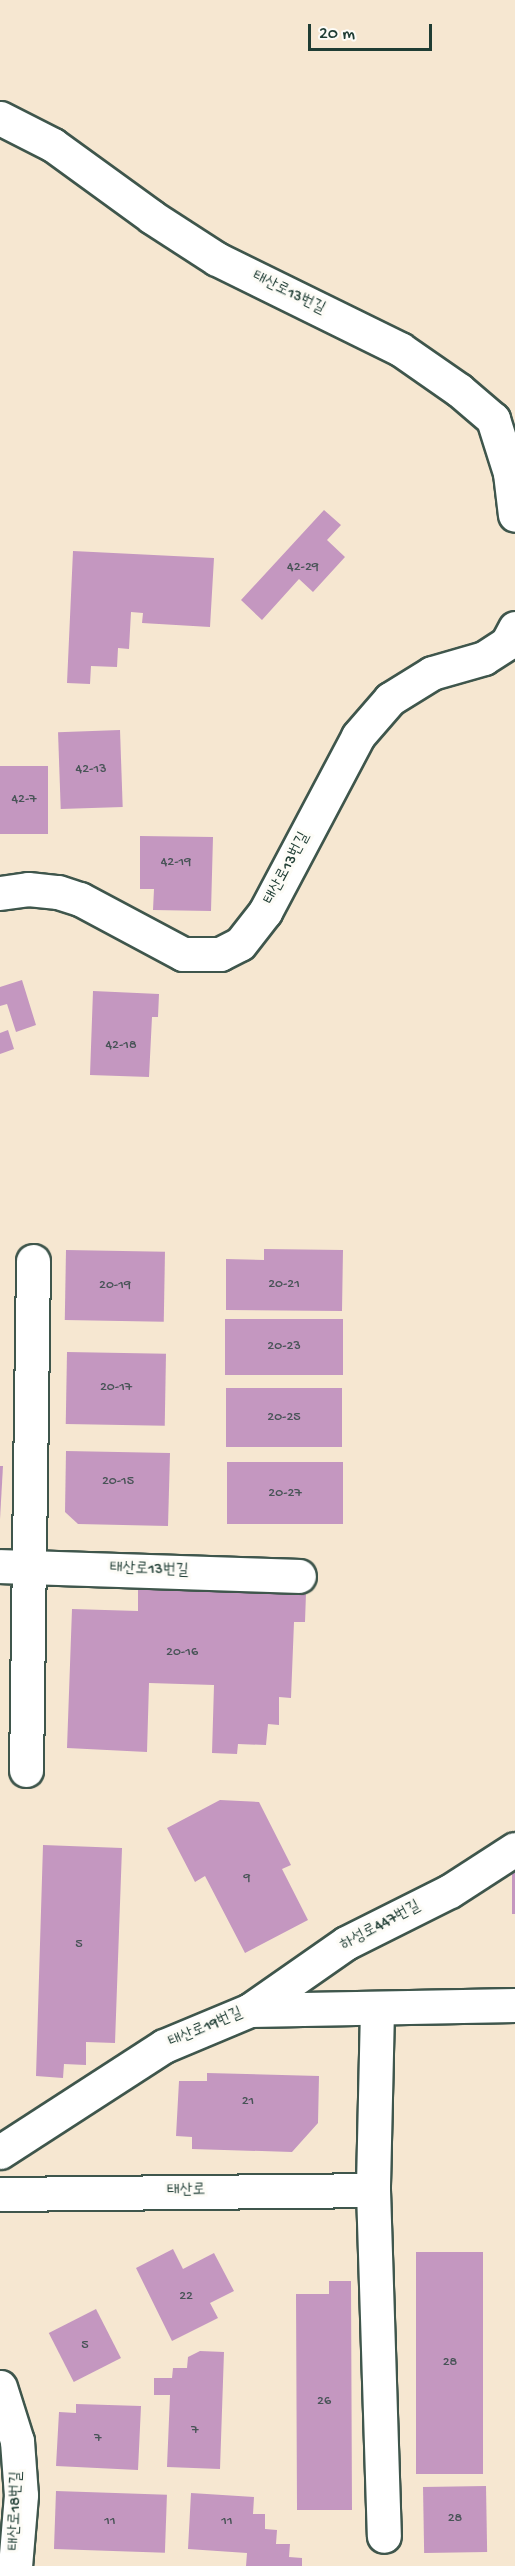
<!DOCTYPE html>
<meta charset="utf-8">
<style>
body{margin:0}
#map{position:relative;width:515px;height:2566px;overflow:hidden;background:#f6e7d1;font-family:"Gochi Hand","Poor Story",sans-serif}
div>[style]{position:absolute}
.building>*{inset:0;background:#c497c0;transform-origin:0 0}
.roads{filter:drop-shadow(2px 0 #3f564c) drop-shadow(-2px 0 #3f564c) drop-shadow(0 2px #3f564c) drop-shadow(0 -2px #3f564c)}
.minor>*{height:33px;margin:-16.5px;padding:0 16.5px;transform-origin:16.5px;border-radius:16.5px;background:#fff}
span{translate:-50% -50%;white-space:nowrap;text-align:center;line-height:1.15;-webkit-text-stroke:6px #fdfcf7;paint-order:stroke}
.number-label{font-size:14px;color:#485457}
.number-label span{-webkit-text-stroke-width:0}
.street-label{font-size:16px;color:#1f3d34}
.scale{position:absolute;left:308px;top:24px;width:124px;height:27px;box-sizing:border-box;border:3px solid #1f3d34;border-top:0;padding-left:8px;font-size:18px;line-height:21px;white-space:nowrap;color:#1f3d34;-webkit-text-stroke:4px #fdfcf7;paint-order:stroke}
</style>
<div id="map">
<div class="building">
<div style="clip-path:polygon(324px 510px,341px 525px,327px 540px,345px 557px,313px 592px,299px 579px,262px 620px,241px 600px)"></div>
<div style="clip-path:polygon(73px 551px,214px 558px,210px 627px,142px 623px,143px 613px,131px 612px,129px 649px,118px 648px,117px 667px,91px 666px,90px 684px,67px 683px)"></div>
<div style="left:120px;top:730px;width:77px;height:62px;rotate:88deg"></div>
<div style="left:0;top:766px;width:48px;height:68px"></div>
<div style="clip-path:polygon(140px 836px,213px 837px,211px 911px,153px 910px,154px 889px,140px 889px)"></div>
<div style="clip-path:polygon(22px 980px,36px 1025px,16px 1032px,7px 1004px,0 1006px,0 987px)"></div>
<div style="clip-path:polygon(93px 991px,159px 994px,158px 1017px,152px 1017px,149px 1077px,90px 1075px)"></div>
<div style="clip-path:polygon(8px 1030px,14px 1049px,0 1054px,0 1033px)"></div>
<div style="clip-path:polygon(264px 1249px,343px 1250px,342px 1311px,226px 1310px,226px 1259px,264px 1260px)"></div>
<div style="left:66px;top:1250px;width:99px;height:70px;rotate:1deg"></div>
<div style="left:225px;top:1319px;width:118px;height:56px"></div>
<div style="left:67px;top:1352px;width:99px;height:72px;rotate:1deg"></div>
<div style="left:226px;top:1388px;width:116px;height:59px"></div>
<div style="clip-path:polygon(66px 1451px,170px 1453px,168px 1526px,78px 1524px,65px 1512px)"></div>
<div style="left:227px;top:1462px;width:116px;height:62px"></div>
<div style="clip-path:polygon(0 1466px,3px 1466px,0 1519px)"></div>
<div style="clip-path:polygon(138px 1587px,306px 1593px,305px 1622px,294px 1622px,291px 1698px,279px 1697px,279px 1725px,268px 1724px,266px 1745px,238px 1744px,237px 1754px,212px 1753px,214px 1685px,149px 1683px,147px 1752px,67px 1748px,72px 1609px,138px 1611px)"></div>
<div style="clip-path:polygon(220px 1800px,259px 1802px,291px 1865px,282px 1869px,308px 1920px,245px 1953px,205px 1876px,195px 1882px,167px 1828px)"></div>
<div style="clip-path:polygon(43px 1845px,122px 1848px,115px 2043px,86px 2042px,86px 2065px,64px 2064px,63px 2078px,36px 2076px)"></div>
<div style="left:512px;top:1870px;width:3px;height:44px"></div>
<div style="clip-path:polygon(207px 2073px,319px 2076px,318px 2123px,292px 2152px,192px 2149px,192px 2137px,176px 2136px,179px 2081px,207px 2081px)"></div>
<div style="clip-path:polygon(173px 2249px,183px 2269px,214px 2253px,234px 2291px,210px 2303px,218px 2318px,172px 2341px,136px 2268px)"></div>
<div style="left:483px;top:2252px;width:222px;height:67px;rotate:90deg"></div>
<div style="clip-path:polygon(329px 2281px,351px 2281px,352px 2510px,297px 2510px,296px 2294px,329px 2294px)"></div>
<div style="left:96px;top:2309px;width:55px;height:53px;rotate:63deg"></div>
<div style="clip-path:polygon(200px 2351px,224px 2352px,220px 2469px,167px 2467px,170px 2395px,154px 2395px,154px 2378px,172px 2378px,173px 2368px,187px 2368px,188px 2357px)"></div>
<div style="clip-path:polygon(76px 2404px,141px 2406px,138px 2470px,56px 2466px,59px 2412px,76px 2413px)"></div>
<div style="left:486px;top:2486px;width:66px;height:63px;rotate:89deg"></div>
<div style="left:56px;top:2491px;width:111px;height:58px;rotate:2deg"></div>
<div style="clip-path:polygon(191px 2493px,254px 2497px,253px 2514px,265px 2514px,265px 2529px,277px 2530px,276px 2544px,290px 2544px,289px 2557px,302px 2558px,302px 2566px,246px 2566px,247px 2553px,188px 2549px)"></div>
</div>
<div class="roads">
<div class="minor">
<div style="left:0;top:118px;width:59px;rotate:27deg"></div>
<div style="left:53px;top:145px;width:122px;rotate:36deg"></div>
<div style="left:152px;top:217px;width:77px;rotate:32.9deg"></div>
<div style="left:217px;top:259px;width:204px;rotate:26.2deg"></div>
<div style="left:400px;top:349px;width:72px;rotate:34.8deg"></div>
<div style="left:459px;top:390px;width:45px;rotate:40.5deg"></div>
<div style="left:493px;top:419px;width:57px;rotate:72.5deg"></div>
<div style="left:510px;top:473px;width:42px;rotate:83.2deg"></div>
<div style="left:0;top:893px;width:28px;rotate:-8deg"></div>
<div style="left:28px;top:889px;width:30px;rotate:6deg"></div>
<div style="left:58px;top:892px;width:23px;rotate:18deg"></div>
<div style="left:80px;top:899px;width:117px;rotate:28.1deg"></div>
<div style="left:183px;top:954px;width:37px"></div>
<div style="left:220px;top:954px;width:22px;rotate:-27deg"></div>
<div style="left:240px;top:944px;width:41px;rotate:-52deg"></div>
<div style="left:265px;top:912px;width:199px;rotate:-62.1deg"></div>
<div style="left:358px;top:736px;width:49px;rotate:-49.1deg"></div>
<div style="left:390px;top:699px;width:49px;rotate:-31.8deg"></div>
<div style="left:432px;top:673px;width:54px;rotate:-16.1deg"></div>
<div style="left:484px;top:658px;width:27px;rotate:-33deg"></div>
<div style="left:507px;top:643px;width:17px;rotate:-62deg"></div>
<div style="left:0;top:1566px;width:299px;rotate:1.9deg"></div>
<div style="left:26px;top:1770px;width:509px;rotate:-89.21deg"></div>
<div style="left:377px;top:2009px;width:181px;rotate:91.3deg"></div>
<div style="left:373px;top:2190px;width:346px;rotate:88.2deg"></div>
<div style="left:250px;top:2010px;width:117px;rotate:-34.9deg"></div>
<div style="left:346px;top:1943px;width:116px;rotate:-26.6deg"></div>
<div style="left:450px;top:1891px;width:77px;rotate:-32.9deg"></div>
<div style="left:0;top:2152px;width:195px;rotate:-32.9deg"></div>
<div style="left:164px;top:2046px;width:93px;rotate:-22.7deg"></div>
<div style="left:250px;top:2010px;width:265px;rotate:-1.1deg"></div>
<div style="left:0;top:2194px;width:373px;rotate:-0.6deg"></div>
<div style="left:0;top:2387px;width:57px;rotate:72.5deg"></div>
<div style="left:17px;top:2441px;width:54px;rotate:85.8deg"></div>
<div style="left:21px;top:2495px;width:71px;rotate:94.8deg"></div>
</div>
</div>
<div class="number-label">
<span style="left:303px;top:568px">42-29</span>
<span style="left:91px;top:770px">42-13</span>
<span style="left:24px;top:800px">42-7</span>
<span style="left:176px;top:863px">42-19</span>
<span style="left:121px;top:1046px">42-18</span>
<span style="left:284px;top:1285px">20-21</span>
<span style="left:115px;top:1286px">20-19</span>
<span style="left:284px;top:1347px">20-23</span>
<span style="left:116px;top:1388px">20-17</span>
<span style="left:284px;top:1418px">20-25</span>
<span style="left:118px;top:1482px">20-15</span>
<span style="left:285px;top:1494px">20-27</span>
<span style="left:182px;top:1653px">20-16</span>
<span style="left:247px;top:1879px">9</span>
<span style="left:79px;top:1945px">5</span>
<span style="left:248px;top:2102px">21</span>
<span style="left:186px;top:2297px">22</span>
<span style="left:85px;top:2346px">5</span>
<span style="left:450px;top:2363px">28</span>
<span style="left:324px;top:2402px">26</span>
<span style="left:195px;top:2431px">7</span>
<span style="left:98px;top:2439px">7</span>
<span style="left:455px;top:2519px">28</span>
<span style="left:110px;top:2522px">11</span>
<span style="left:227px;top:2522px">11</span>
</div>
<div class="street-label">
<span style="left:288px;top:294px;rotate:26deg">태산로13번길</span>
<span style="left:288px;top:869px;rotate:-62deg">태산로13번길</span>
<span style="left:149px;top:1571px;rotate:2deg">태산로13번길</span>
<span style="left:381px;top:1927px;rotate:-28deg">하성로447번길</span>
<span style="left:206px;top:2029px;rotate:-23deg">태산로19번길</span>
<span style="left:186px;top:2192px;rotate:-1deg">태산로</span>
<span style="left:17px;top:2511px;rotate:-88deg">태산로18번길</span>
</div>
<div class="scale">20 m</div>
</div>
